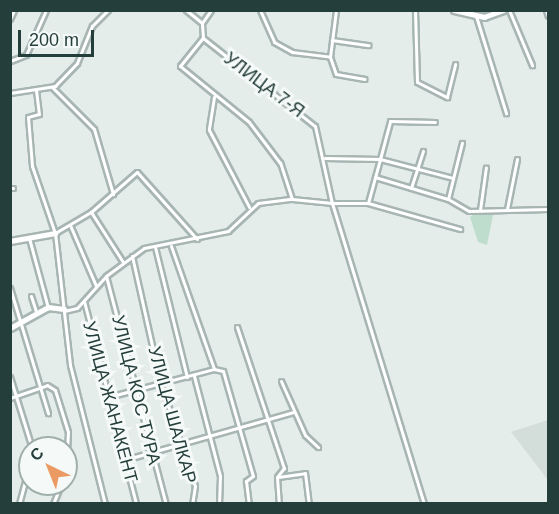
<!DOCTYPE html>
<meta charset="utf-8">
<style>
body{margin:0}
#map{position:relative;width:559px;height:514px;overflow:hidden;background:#e5edeb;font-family:Helvetica,sans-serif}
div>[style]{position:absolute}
.built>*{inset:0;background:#d3ddda}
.green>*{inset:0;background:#bfddcc}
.roads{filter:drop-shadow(2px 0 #a7b5b3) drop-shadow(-2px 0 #a7b5b3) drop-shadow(0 2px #a7b5b3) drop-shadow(0 -2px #a7b5b3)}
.street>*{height:3px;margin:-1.5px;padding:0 1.5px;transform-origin:1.5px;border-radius:1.5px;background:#fff}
.secondary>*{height:5px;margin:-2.5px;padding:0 2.5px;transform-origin:2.5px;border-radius:2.5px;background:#fff}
span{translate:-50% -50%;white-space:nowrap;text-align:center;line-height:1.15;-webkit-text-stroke:6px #f5faf8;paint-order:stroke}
.street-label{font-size:18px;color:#243e3b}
.frame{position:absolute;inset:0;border:12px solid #243e3b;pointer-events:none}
.north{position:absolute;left:18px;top:436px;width:60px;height:60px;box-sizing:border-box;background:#f5faf8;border:2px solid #a1afac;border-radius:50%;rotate:317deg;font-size:16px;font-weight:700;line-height:24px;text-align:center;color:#243e3b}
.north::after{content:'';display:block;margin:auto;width:21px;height:27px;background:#ec9a64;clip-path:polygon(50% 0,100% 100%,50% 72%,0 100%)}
.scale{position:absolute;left:18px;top:30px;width:76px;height:27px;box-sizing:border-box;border:3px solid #243e3b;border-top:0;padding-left:8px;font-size:18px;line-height:21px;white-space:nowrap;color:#243e3b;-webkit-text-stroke:4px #f5faf8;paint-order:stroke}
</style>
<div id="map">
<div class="built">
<div style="clip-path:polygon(548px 420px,548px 480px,511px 432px)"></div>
</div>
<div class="green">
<div style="clip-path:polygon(475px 213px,493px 215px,487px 245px,478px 242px,470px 217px)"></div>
</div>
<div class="roads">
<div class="street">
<div style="left:260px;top:10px;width:35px;rotate:66deg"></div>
<div style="left:274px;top:42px;width:21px;rotate:29deg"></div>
<div style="left:292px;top:52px;width:38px;rotate:7deg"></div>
<div style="left:330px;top:57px;width:18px;rotate:71deg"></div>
<div style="left:336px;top:74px;width:29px;rotate:10deg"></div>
<div style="left:415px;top:10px;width:72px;rotate:88.4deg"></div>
<div style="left:417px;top:82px;width:34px;rotate:27deg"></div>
<div style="left:447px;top:97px;width:34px;rotate:-76deg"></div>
<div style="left:509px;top:10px;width:60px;rotate:67.3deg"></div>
<div style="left:546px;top:10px;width:6px;rotate:72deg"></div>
<div style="left:476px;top:16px;width:102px;rotate:72.8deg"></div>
<div style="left:10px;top:19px;width:10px;rotate:-66deg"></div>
<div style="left:202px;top:23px;width:16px;rotate:-55deg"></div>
<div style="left:203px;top:38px;width:142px;rotate:38.2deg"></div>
<div style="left:315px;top:126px;width:79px;rotate:77.6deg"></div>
<div style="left:332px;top:203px;width:40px;rotate:-174.3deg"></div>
<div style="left:332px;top:40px;width:37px;rotate:8deg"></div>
<div style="left:330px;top:57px;width:47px;rotate:-82.7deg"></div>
<div style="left:10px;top:61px;width:17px;rotate:-21deg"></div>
<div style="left:26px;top:55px;width:49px;rotate:-66deg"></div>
<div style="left:52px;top:87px;width:59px;rotate:45deg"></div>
<div style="left:94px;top:129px;width:68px;rotate:73.7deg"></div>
<div style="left:36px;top:90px;width:24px;rotate:83deg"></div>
<div style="left:39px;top:114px;width:11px;rotate:165deg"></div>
<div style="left:28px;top:117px;width:49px;rotate:85.3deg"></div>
<div style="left:32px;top:166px;width:71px;rotate:71.1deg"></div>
<div style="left:55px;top:233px;width:133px;rotate:83.5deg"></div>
<div style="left:70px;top:365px;width:143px;rotate:75.9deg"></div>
<div style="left:10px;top:93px;width:46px;rotate:-8.8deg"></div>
<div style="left:55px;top:86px;width:32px;rotate:-46deg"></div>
<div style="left:77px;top:63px;width:40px;rotate:-68deg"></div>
<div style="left:92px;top:26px;width:23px;rotate:-45deg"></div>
<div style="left:214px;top:97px;width:33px;rotate:99deg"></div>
<div style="left:209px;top:130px;width:87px;rotate:62.5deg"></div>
<div style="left:325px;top:158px;width:55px;rotate:1deg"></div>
<div style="left:380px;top:159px;width:39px;rotate:-75deg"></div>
<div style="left:390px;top:121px;width:45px;rotate:1.3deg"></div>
<div style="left:375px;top:177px;width:76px;rotate:16.8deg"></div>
<div style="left:448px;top:199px;width:24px;rotate:30deg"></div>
<div style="left:469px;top:211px;width:79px;rotate:-1.5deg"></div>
<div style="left:10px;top:188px;width:3px"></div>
<div style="left:411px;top:188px;width:39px;rotate:-72deg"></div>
<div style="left:448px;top:199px;width:58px;rotate:-76deg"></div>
<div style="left:368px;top:203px;width:46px;rotate:-74.7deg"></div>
<div style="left:380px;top:159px;width:75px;rotate:14.6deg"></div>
<div style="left:507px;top:209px;width:51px;rotate:-78.7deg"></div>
<div style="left:480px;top:210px;width:43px;rotate:-82.1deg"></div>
<div style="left:91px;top:212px;width:61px;rotate:-41deg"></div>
<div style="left:137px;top:172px;width:90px;rotate:48.2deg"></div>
<div style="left:70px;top:225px;width:66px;rotate:66.9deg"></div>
<div style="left:55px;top:233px;width:42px;rotate:-30.3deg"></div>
<div style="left:91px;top:212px;width:59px;rotate:57.4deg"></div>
<div style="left:29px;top:238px;width:73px;rotate:74.8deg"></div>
<div style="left:171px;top:246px;width:130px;rotate:70.7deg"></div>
<div style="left:214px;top:369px;width:9px;rotate:13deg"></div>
<div style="left:223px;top:371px;width:109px;rotate:74.1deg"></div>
<div style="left:253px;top:476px;width:9px;rotate:144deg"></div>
<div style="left:246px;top:481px;width:23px;rotate:83deg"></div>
<div style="left:155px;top:247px;width:134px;rotate:76.2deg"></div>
<div style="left:132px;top:256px;width:128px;rotate:77.4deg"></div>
<div style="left:160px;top:381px;width:111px;rotate:71.6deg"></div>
<div style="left:195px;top:486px;width:18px;rotate:99deg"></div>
<div style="left:106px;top:276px;width:236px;rotate:75.3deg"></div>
<div style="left:10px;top:288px;width:131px;rotate:73.1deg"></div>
<div style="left:31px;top:296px;width:19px;rotate:72deg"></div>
<div style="left:84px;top:301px;width:210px;rotate:75.6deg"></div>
<div style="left:64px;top:311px;width:13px;rotate:-13deg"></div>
<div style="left:77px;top:308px;width:43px;rotate:-47.8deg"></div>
<div style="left:106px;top:276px;width:47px;rotate:-36.4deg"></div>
<div style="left:144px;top:248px;width:86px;rotate:-11.4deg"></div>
<div style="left:228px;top:231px;width:41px;rotate:-43deg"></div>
<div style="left:258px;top:203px;width:34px;rotate:-7deg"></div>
<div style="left:292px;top:199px;width:38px;rotate:-108deg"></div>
<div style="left:280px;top:163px;width:51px;rotate:-127.1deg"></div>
<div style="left:249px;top:122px;width:89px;rotate:-140.9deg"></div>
<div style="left:180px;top:66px;width:36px;rotate:-51deg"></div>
<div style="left:203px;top:38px;width:15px;rotate:-94deg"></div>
<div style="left:202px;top:23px;width:21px;rotate:-141deg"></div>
<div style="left:237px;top:327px;width:149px;rotate:71.6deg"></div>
<div style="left:284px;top:468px;width:11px;rotate:128deg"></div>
<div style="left:277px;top:477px;width:27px;rotate:86deg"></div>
<div style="left:194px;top:376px;width:103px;rotate:75.4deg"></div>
<div style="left:220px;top:476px;width:28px;rotate:92deg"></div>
<div style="left:10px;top:377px;width:74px;rotate:72.8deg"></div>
<div style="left:281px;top:381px;width:59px;rotate:66deg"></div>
<div style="left:305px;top:435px;width:18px;rotate:43deg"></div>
<div style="left:108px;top:397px;width:110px;rotate:-14.8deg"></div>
<div style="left:10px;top:398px;width:39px;rotate:-19deg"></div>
<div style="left:47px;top:385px;width:9px;rotate:32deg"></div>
<div style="left:55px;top:390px;width:44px;rotate:72.8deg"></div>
<div style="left:68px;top:432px;width:33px;rotate:93deg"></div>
<div style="left:124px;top:460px;width:177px;rotate:-15.8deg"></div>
<div style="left:278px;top:477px;width:27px;rotate:-8deg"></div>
<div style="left:305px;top:473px;width:31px;rotate:83deg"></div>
<div style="left:19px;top:504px;width:42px;rotate:-75deg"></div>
<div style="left:53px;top:504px;width:22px;rotate:-68deg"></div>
<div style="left:424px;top:504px;width:315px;rotate:-107deg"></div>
<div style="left:332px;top:203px;width:36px"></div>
<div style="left:368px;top:203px;width:96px;rotate:15.8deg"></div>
</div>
<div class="secondary">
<div style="left:454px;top:10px;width:31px;rotate:13deg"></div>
<div style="left:484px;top:17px;width:20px;rotate:-20deg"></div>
<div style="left:10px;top:241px;width:46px;rotate:-10.1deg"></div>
<div style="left:10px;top:328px;width:43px;rotate:-28.9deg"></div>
<div style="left:48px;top:307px;width:16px;rotate:7deg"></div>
</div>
</div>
<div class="street-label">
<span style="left:264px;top:85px;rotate:37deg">УЛИЦА 7-Я</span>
<span style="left:136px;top:390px;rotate:76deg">УЛИЦА КОС ТУРА</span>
<span style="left:110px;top:402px;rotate:75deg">УЛИЦА ЖАНАКЕНТ</span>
<span style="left:172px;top:415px;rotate:75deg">УЛИЦА ШАЛКАР</span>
</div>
<div class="frame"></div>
<div class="north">С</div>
<div class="scale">200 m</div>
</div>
